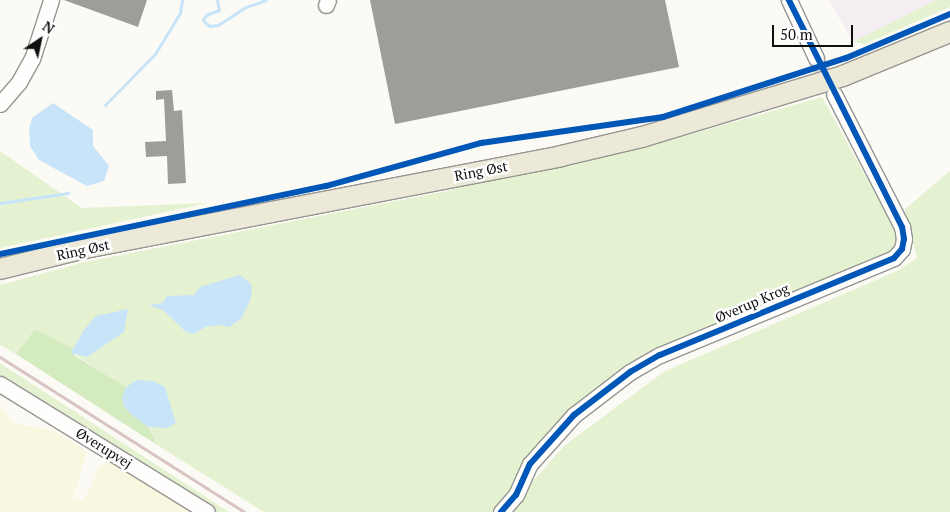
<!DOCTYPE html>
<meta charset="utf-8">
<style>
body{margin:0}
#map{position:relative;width:950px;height:512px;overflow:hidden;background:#fcfaf4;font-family:"PT Serif",serif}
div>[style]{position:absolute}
.industrial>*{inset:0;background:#f4edf1}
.farmland>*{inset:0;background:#f9f7df}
.green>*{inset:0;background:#e4f2d2}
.forest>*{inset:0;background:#d4ebc0}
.water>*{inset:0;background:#c8e4f8}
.stream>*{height:3px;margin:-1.5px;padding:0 1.5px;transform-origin:1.5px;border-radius:1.5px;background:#c8e4f8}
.building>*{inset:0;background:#9f9d99}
.minor-tunnel>*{height:15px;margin-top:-7.5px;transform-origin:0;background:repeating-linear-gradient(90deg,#d8d7d2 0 15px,transparent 0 23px)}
.roads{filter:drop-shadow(1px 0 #969592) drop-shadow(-1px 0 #969592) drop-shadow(0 1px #969592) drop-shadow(0 -1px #969592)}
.minor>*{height:15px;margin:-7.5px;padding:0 7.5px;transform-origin:7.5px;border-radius:7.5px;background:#fffefd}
.major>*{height:20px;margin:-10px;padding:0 10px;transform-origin:10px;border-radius:10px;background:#ede9d9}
.rail>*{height:3px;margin:-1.5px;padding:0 1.5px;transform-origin:1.5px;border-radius:1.5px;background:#d9c4c4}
.cycleway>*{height:6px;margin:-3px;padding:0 3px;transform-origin:3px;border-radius:3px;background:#0057b8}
span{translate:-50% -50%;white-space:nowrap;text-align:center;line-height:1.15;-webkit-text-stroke:5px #fff;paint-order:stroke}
.street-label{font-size:14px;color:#0f0f0f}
.north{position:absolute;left:15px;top:15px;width:50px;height:50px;-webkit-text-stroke:4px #fff;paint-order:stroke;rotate:34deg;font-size:14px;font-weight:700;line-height:20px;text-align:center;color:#0f0f0f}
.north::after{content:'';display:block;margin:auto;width:18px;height:22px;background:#0f0f0f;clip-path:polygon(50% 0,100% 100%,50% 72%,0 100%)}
.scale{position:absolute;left:772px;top:25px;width:81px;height:22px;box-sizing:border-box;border:2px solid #0f0f0f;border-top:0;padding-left:6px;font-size:15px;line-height:18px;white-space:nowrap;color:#0f0f0f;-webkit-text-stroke:4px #fff;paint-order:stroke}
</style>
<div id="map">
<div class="industrial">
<div style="clip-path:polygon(829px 0,936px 0,853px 42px)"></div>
</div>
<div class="farmland">
<div style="clip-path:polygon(0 405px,13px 423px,54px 431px,87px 452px,73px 497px,84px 501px,100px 466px,115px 460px,194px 512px,0 512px)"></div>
</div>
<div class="green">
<div style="clip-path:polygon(936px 0,950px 0,950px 7px,865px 44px,853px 42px)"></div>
<div style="clip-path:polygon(822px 97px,899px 237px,897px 246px,889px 253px,600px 386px,497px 512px,264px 512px,157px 445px,148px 427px,140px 423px,122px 398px,125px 387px,35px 329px,16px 354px,0 345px,0 285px,85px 262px,447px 191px,572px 159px,642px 148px)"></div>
<div style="clip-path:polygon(0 151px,82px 208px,208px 203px,0 248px)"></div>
<div style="clip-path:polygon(950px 171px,950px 512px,506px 512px,564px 446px,665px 371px,899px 270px,917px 258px,904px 210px)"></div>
<div style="clip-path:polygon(0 363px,229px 512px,211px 512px,0 379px)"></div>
</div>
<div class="forest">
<div style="clip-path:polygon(35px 329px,71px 348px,75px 356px,126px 387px,124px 406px,148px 427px,157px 445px,16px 354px)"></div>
</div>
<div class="water">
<div style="clip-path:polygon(53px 103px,93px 130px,93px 146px,109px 166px,104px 181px,87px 186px,39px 160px,30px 146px,29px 129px,32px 118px)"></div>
<div style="clip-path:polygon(240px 275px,252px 285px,251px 298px,241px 319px,229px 327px,220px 325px,205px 327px,194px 334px,186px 332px,163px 310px,149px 305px,163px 303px,167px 296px,194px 295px,200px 287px)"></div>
<div style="clip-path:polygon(128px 309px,124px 332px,87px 357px,71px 353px,83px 331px,96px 316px)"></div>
<div style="clip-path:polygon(137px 380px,153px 381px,165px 387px,176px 423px,167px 428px,148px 427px,132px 415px,124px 406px,122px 398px,126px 387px)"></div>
</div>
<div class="stream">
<div style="left:217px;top:0;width:10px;rotate:79deg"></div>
<div style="left:219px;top:10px;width:14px;rotate:159deg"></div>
<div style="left:206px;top:15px;width:6px;rotate:121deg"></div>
<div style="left:203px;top:20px;width:8px;rotate:45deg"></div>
<div style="left:209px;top:26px;width:9px;rotate:-6deg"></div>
<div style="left:218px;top:25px;width:33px;rotate:-33deg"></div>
<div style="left:246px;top:7px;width:21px;rotate:-19deg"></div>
<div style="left:105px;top:105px;width:71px;rotate:-45.6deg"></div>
<div style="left:155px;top:54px;width:48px;rotate:-58.6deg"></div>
<div style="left:180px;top:13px;width:13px;rotate:-81deg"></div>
<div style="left:0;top:203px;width:69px;rotate:-8.4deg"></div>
</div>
<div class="building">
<div style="clip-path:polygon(64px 0,147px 0,138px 27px)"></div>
<div style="clip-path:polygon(370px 0,665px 0,679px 67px,395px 124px)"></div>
<div style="clip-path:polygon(172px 90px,174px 111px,182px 110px,186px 183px,168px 184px,167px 156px,146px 157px,145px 142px,166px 141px,164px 99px,156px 100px,156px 91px)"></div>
</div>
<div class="minor-tunnel">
<div style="left:816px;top:58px;width:36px;rotate:63deg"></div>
</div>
<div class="roads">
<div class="minor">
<div style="left:789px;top:0;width:64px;rotate:65deg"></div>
<div style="left:326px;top:5px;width:5px;rotate:-68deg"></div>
<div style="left:0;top:104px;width:29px;rotate:-49deg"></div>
<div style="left:19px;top:82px;width:26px;rotate:-61deg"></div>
<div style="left:32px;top:59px;width:62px;rotate:-72.1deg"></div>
<div style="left:0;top:384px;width:243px;rotate:31.7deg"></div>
<div style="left:501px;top:512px;width:23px;rotate:-49deg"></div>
<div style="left:516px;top:495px;width:34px;rotate:-66deg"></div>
<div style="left:530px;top:464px;width:66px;rotate:-48.1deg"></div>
<div style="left:574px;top:415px;width:71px;rotate:-37.5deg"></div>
<div style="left:630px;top:372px;width:34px;rotate:-30deg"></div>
<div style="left:660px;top:355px;width:253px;rotate:-22.5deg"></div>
<div style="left:894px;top:258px;width:12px;rotate:-48deg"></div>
<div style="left:902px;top:249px;width:10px;rotate:-79deg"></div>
<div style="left:904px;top:239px;width:12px;rotate:-99deg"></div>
<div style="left:902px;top:227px;width:149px;rotate:-117.1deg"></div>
</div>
<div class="major">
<div style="left:0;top:269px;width:88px;rotate:-13.9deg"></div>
<div style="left:85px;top:248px;width:485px;rotate:-10.9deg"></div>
<div style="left:561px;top:156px;width:83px;rotate:-13.2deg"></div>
<div style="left:642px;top:137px;width:210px;rotate:-16.9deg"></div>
<div style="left:843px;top:76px;width:116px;rotate:-22.4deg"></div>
</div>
</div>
<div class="rail">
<div style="left:0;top:357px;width:289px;rotate:32.4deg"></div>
</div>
<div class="cycleway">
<div style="left:0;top:254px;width:333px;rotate:-11.8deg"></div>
<div style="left:326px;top:186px;width:161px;rotate:-15.5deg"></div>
<div style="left:481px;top:143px;width:184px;rotate:-8.1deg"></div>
<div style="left:663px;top:117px;width:192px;rotate:-17.9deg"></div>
<div style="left:846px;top:58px;width:113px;rotate:-22.9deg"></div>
<div style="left:501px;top:512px;width:23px;rotate:-49deg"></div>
<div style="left:516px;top:495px;width:34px;rotate:-66deg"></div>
<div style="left:530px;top:464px;width:66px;rotate:-48.1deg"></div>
<div style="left:574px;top:415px;width:71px;rotate:-37.5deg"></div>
<div style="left:630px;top:372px;width:34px;rotate:-30deg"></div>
<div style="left:660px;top:355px;width:253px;rotate:-22.5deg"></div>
<div style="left:894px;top:258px;width:12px;rotate:-48deg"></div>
<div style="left:902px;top:249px;width:10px;rotate:-79deg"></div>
<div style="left:904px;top:239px;width:12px;rotate:-99deg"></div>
<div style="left:902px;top:227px;width:254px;rotate:-116.5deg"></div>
</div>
<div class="street-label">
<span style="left:481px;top:171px;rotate:-11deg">Ring Øst</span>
<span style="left:83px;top:250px;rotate:-12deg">Ring Øst</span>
<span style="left:752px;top:303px;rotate:-23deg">Øverup Krog</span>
<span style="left:104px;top:448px;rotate:32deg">Øverupvej</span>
</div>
<div class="north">N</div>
<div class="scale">50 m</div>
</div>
